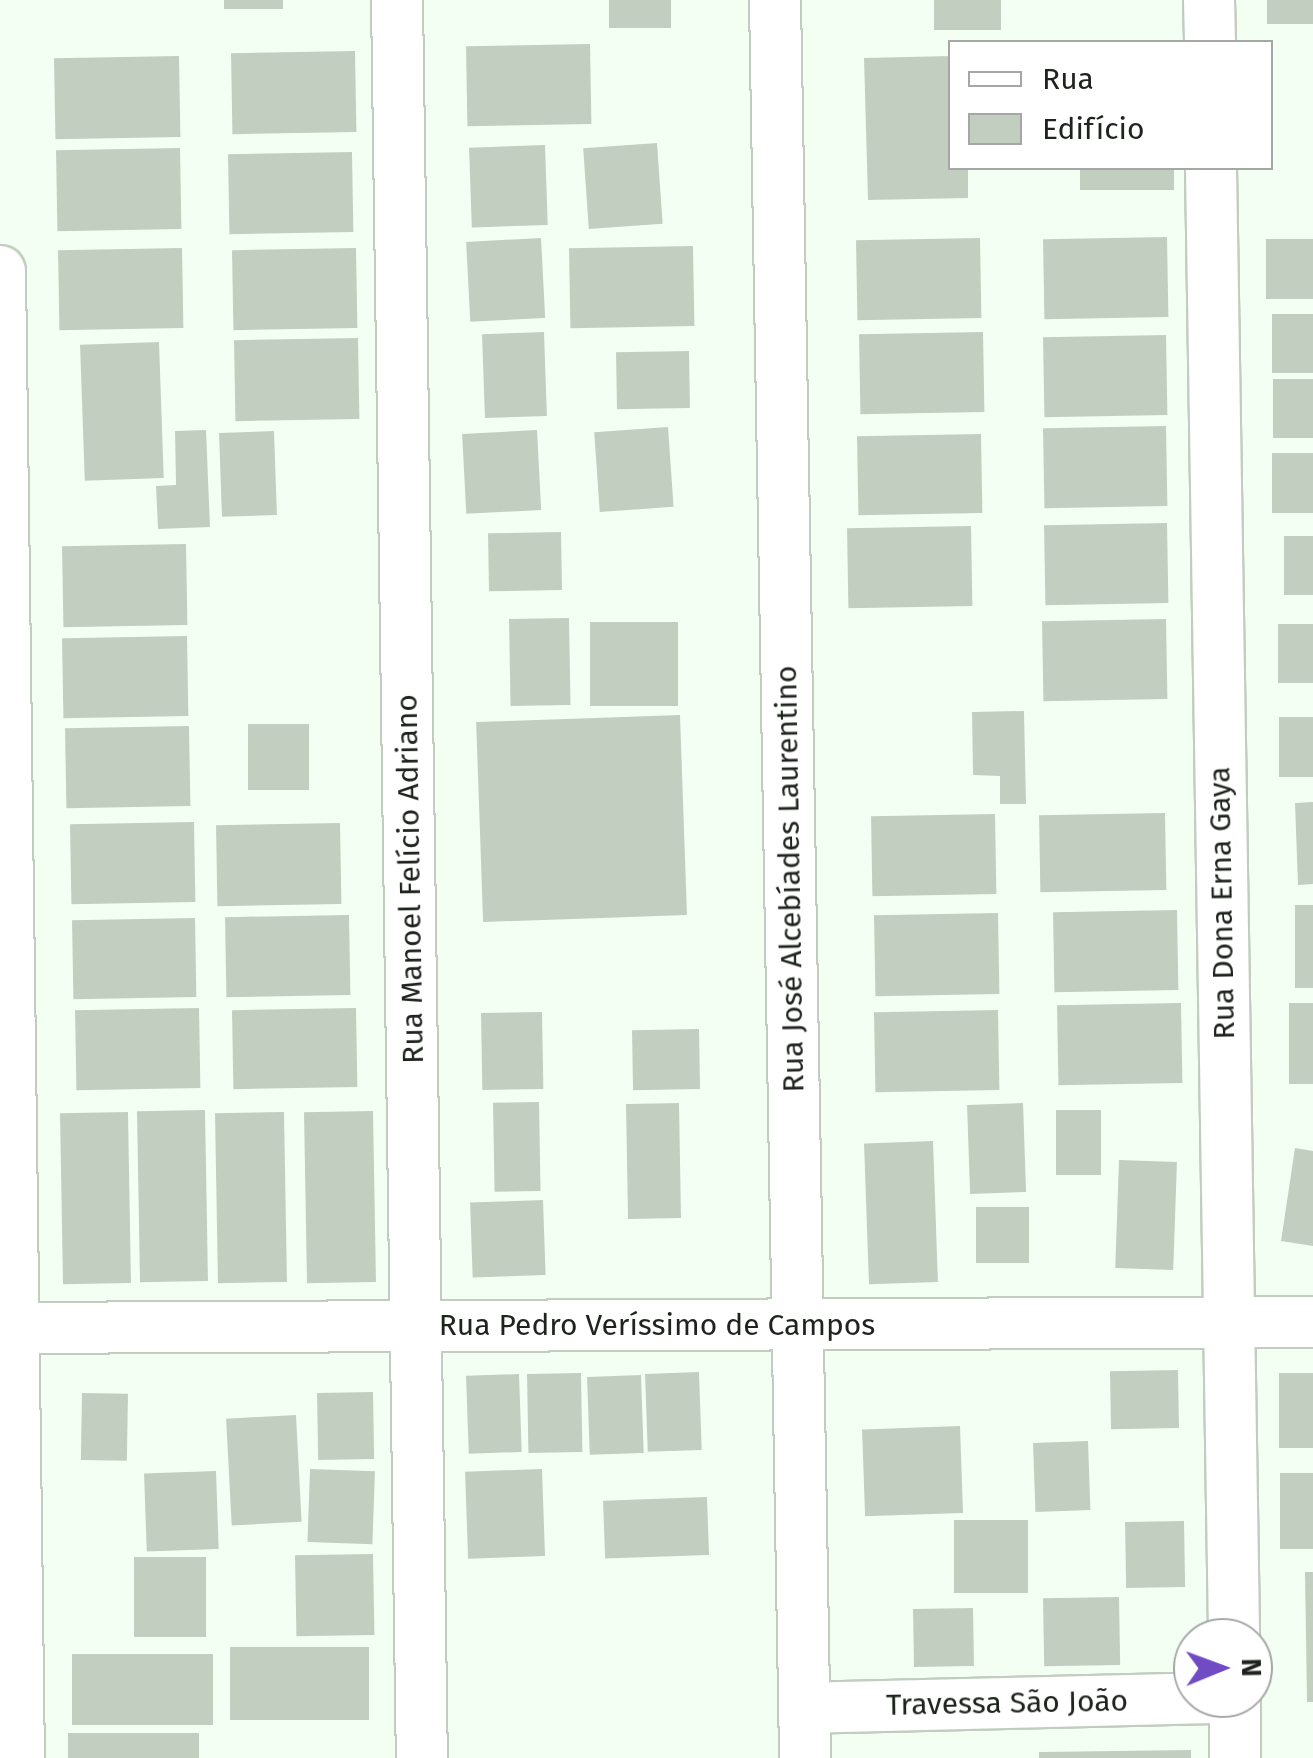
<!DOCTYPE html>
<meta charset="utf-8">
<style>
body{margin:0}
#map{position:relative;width:1313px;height:1758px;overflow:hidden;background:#f4fff3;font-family:"Fira Sans",sans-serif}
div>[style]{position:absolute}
.building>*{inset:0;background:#c2cfc0;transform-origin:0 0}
.roads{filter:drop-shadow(2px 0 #c1cebf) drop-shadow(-2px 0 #c1cebf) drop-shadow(0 2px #c1cebf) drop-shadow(0 -2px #c1cebf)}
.minor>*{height:50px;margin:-25px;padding:0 25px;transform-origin:25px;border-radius:25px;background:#fff}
span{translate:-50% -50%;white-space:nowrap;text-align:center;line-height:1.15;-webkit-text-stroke:10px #fff;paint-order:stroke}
.street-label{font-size:30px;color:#1e231d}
.legend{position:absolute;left:948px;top:40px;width:325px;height:130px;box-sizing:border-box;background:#fff;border:2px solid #a5a7a5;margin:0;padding:12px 18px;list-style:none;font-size:30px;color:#1e231d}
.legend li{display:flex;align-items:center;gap:20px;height:50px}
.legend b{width:50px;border:2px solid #a5a7a5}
.north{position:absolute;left:1173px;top:1618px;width:100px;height:100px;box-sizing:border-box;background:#fff;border:2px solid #a5a7a5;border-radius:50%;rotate:89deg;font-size:28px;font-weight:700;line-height:40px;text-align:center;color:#1e231d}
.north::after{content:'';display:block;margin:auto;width:35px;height:45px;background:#704bc4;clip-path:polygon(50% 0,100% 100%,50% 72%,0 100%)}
</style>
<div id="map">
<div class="building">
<div style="left:224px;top:0;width:59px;height:9px"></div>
<div style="left:609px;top:0;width:62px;height:28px"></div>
<div style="left:934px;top:0;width:67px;height:30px"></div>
<div style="left:1267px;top:0;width:46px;height:24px"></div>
<div style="left:590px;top:44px;width:80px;height:124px;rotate:89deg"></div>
<div style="left:355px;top:51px;width:81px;height:124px;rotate:89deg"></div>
<div style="left:179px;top:56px;width:81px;height:125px;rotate:89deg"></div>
<div style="clip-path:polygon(951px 56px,951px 168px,968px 168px,968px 198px,868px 200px,864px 58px)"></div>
<div style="left:657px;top:143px;width:81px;height:74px;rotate:86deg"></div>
<div style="left:545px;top:145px;width:80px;height:76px;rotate:88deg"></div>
<div style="left:180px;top:148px;width:81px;height:124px;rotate:89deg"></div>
<div style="left:352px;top:152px;width:80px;height:124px;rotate:89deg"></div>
<div style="left:1080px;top:168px;width:94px;height:22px"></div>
<div style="left:1167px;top:237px;width:80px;height:124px;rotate:89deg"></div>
<div style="left:541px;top:238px;width:80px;height:75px;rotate:87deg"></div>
<div style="left:980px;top:238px;width:80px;height:124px;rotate:89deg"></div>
<div style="left:1313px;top:239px;width:60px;height:47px;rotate:90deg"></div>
<div style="left:693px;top:246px;width:80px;height:124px;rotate:89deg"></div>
<div style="left:182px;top:248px;width:80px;height:124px;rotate:89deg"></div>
<div style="left:356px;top:248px;width:80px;height:124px;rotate:89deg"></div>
<div style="left:1313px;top:314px;width:59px;height:41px;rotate:90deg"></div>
<div style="left:544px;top:332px;width:84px;height:62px;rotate:88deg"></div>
<div style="left:983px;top:332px;width:80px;height:124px;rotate:89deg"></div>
<div style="left:1166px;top:335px;width:80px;height:123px;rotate:89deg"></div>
<div style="left:358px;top:338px;width:81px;height:124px;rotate:89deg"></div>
<div style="left:159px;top:342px;width:136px;height:79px;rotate:88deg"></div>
<div style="left:689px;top:351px;width:57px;height:73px;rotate:89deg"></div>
<div style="left:1313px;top:379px;width:59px;height:40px;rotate:90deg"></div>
<div style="left:1166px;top:426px;width:80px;height:123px;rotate:89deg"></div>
<div style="left:668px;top:427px;width:80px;height:74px;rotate:86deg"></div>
<div style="clip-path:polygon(206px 430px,210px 527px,158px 529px,156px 486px,176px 485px,175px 431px)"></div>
<div style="left:537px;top:430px;width:80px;height:75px;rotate:87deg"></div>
<div style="left:274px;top:431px;width:84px;height:55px;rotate:88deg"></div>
<div style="left:981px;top:434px;width:79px;height:124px;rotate:89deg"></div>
<div style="left:1313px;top:453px;width:60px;height:41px;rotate:90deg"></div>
<div style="left:1167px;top:523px;width:80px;height:123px;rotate:89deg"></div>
<div style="left:971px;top:526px;width:80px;height:124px;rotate:89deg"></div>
<div style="left:561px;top:532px;width:58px;height:73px;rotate:89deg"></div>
<div style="left:1313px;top:536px;width:59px;height:29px;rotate:90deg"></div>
<div style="left:186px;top:544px;width:81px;height:124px;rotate:89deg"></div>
<div style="left:569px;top:618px;width:87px;height:60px;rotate:89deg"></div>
<div style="left:1166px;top:619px;width:80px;height:124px;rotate:89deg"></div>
<div style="left:590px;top:622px;width:88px;height:84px"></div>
<div style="left:1313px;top:624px;width:59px;height:35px;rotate:90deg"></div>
<div style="left:187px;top:636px;width:80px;height:125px;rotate:89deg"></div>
<div style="clip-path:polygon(1024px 711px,1026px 804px,1000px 804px,1000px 776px,973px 775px,972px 712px)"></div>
<div style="left:680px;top:715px;width:200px;height:204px;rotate:88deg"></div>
<div style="left:1313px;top:717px;width:60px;height:34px;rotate:90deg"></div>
<div style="left:248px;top:724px;width:61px;height:66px"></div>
<div style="left:189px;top:726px;width:80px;height:124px;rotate:89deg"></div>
<div style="clip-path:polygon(1313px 802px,1313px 884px,1298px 885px,1295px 803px)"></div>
<div style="left:1165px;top:813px;width:77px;height:126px;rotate:89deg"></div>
<div style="left:995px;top:814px;width:80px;height:124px;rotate:89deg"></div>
<div style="left:194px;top:822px;width:80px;height:124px;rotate:89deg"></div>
<div style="left:340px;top:823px;width:81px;height:124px;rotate:89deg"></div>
<div style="left:1295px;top:905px;width:18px;height:83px"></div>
<div style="left:1177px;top:910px;width:80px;height:124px;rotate:89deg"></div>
<div style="left:998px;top:913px;width:81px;height:124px;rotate:89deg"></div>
<div style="left:349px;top:915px;width:80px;height:124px;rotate:89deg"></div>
<div style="left:195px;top:918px;width:79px;height:123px;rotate:89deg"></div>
<div style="left:1181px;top:1003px;width:80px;height:124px;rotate:89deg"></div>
<div style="left:1289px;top:1003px;width:24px;height:81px"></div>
<div style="left:199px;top:1008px;width:80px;height:124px;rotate:89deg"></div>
<div style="left:356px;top:1008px;width:79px;height:124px;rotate:89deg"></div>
<div style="left:998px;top:1010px;width:80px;height:124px;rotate:89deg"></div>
<div style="left:542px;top:1012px;width:77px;height:61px;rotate:89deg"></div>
<div style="left:699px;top:1029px;width:60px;height:67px;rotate:89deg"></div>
<div style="left:539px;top:1102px;width:89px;height:46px;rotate:89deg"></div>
<div style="left:679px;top:1103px;width:115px;height:53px;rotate:89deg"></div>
<div style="left:1023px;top:1103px;width:89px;height:56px;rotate:88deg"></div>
<div style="left:205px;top:1110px;width:171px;height:68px;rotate:89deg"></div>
<div style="left:1056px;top:1110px;width:45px;height:65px"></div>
<div style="left:373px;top:1111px;width:171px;height:69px;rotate:89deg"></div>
<div style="left:128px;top:1112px;width:171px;height:68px;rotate:89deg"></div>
<div style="left:284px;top:1112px;width:170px;height:69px;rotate:89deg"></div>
<div style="left:933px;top:1141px;width:141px;height:69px;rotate:88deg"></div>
<div style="clip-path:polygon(1295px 1148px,1313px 1151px,1313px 1246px,1281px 1241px)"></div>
<div style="left:1119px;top:1160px;width:58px;height:108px;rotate:2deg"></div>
<div style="left:543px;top:1200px;width:75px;height:73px;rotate:88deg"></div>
<div style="left:976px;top:1207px;width:53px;height:56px"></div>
<div style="left:1178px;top:1370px;width:58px;height:68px;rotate:89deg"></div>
<div style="left:699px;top:1372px;width:78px;height:54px;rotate:88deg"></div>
<div style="left:581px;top:1373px;width:79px;height:54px;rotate:89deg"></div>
<div style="left:1313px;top:1373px;width:75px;height:34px;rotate:90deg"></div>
<div style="left:519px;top:1374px;width:78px;height:53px;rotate:88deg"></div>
<div style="left:641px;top:1375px;width:78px;height:54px;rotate:88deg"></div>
<div style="left:373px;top:1392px;width:67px;height:56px;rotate:89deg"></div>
<div style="left:82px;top:1393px;width:46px;height:67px;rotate:1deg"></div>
<div style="left:296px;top:1415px;width:107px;height:70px;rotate:87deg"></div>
<div style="left:960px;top:1426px;width:87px;height:98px;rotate:88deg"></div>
<div style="left:1088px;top:1441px;width:69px;height:55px;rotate:88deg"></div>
<div style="left:310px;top:1469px;width:65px;height:73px;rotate:2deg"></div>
<div style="left:542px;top:1469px;width:87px;height:77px;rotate:88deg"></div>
<div style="left:216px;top:1471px;width:78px;height:72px;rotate:88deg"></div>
<div style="left:1313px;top:1473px;width:76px;height:33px;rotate:90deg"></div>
<div style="left:707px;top:1497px;width:58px;height:104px;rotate:88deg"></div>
<div style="left:954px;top:1520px;width:74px;height:73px"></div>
<div style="left:1184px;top:1521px;width:66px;height:59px;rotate:89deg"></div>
<div style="left:373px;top:1554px;width:81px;height:78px;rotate:89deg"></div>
<div style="left:134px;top:1557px;width:72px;height:80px"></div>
<div style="clip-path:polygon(1305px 1572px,1313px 1572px,1313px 1702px,1307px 1702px)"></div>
<div style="left:1119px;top:1597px;width:68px;height:76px;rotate:89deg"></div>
<div style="left:973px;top:1608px;width:58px;height:60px;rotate:89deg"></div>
<div style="left:230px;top:1647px;width:139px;height:73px"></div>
<div style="left:213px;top:1654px;width:71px;height:141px;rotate:90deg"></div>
<div style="left:199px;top:1733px;width:25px;height:131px;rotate:90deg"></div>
<div style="clip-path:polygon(1191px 1750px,1191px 1758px,1039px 1758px,1039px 1752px)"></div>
</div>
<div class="roads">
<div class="minor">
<div style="left:397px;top:0;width:1758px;rotate:89.19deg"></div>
<div style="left:775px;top:0;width:1758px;rotate:89.02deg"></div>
<div style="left:1209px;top:0;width:42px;rotate:88.6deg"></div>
<div style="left:1211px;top:168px;width:1470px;rotate:89.1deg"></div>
<div style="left:0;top:271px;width:1487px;rotate:89.27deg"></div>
<div style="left:0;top:1328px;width:1313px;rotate:-0.26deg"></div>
<div style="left:1235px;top:1698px;width:60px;rotate:90deg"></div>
<div style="left:805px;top:1708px;width:404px;rotate:-1.4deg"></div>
</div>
</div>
<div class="street-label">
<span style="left:410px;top:879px;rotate:-91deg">Rua Manoel Felício Adriano</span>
<span style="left:790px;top:879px;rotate:-91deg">Rua José Alcebíades Laurentino</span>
<span style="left:1222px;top:903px;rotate:-91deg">Rua Dona Erna Gaya</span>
<span style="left:657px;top:1325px">Rua Pedro Veríssimo de Campos</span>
<span style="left:1007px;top:1703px;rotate:-1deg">Travessa São João</span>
</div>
<ul class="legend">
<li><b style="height:12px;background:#fff"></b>Rua</li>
<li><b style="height:28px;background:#c2cfc0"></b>Edifício</li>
</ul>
<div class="north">N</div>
</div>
